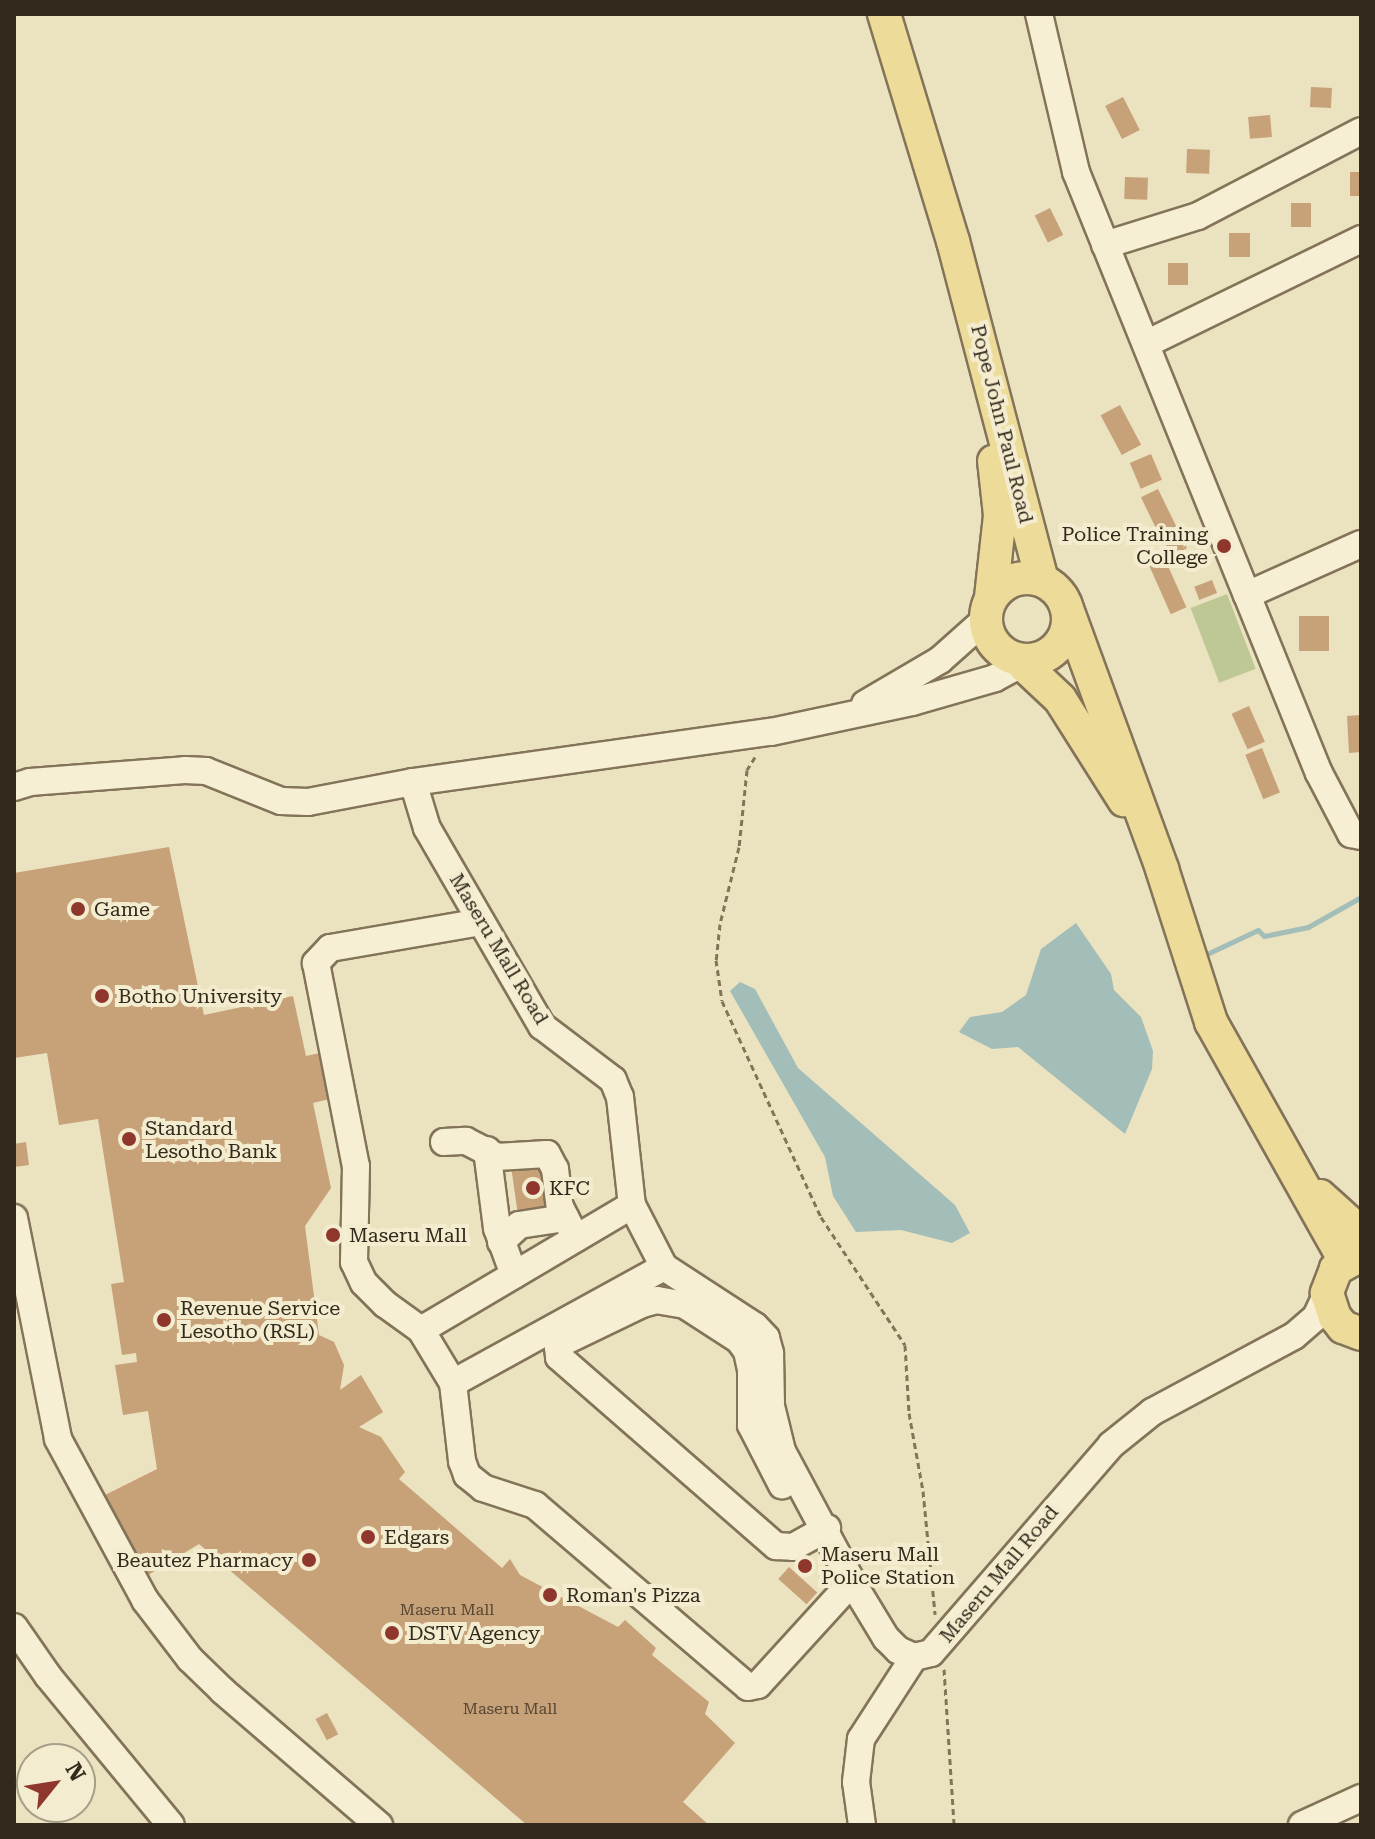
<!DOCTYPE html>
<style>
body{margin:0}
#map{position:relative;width:1375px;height:1839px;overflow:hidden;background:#ebe2c0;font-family:"Roboto Serif",serif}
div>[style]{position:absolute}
.green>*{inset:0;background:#bdc895;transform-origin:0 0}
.water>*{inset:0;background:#a3bdb8}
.stream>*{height:5px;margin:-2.5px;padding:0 2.5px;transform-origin:2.5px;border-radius:2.5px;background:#a3bdb8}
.building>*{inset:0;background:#c7a178;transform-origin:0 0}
.path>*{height:3px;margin-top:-1.5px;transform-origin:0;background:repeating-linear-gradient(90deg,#837459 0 6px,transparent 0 10px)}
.roads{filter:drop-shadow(2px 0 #837459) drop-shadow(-2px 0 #837459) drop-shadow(0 2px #837459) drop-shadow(0 -2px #837459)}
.minor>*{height:26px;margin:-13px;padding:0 13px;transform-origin:13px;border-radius:13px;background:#f6efd3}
.major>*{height:32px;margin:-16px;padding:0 16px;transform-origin:16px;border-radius:16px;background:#eddb99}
.major>.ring{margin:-16px;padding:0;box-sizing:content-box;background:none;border:32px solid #eddb99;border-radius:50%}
.dots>*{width:22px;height:22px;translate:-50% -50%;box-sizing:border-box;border:4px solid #f3eccf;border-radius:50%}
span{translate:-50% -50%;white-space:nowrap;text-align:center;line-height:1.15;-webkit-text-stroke:8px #f3eccf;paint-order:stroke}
.number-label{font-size:16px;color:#584834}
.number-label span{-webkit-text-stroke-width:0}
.street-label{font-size:20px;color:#332a1d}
.poi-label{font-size:20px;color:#332a1d}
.right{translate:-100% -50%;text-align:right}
.left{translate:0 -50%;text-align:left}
.frame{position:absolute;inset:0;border:16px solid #332a1d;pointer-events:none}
.north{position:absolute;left:16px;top:1743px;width:80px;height:80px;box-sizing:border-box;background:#f3eccf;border:2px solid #a69e88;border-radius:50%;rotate:60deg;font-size:22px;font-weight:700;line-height:32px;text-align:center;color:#332a1d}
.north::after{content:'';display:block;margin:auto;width:28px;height:36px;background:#8f362d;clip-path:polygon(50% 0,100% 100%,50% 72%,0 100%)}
</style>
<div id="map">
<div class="green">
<div style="left:1227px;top:594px;width:80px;height:39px;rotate:69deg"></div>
</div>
<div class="water">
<div style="clip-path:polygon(1076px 923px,1111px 974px,1114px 990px,1141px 1017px,1153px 1051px,1152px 1069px,1125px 1134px,1018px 1047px,992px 1049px,959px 1032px,970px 1017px,1002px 1012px,1026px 995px,1041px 949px)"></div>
<div style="clip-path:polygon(740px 982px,755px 989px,798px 1068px,955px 1205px,970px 1233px,952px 1243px,901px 1230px,856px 1232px,833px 1196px,825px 1157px,730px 991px)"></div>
</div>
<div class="stream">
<div style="left:1209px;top:953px;width:54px;rotate:-25.1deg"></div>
<div style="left:1258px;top:930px;width:8px;rotate:45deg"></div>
<div style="left:1264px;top:936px;width:45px;rotate:-11.6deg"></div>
<div style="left:1308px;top:927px;width:61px;rotate:-29.5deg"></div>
</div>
<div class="building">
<div style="left:1311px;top:87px;width:21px;height:20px;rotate:3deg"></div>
<div style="left:1123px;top:97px;width:37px;height:20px;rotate:63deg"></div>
<div style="left:1270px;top:115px;width:22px;height:22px;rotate:85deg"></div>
<div style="left:1187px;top:149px;width:23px;height:24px;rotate:2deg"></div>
<div style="left:1350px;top:172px;width:11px;height:24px"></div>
<div style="left:1125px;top:177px;width:23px;height:22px;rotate:2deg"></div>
<div style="left:1291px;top:203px;width:20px;height:24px"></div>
<div style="left:1050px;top:208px;width:30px;height:17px;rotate:64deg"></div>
<div style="left:1229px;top:233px;width:21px;height:24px"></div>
<div style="left:1168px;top:263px;width:20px;height:22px"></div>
<div style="left:1120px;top:405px;width:45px;height:22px;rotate:62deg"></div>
<div style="left:1151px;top:454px;width:28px;height:23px;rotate:67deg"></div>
<div style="left:1158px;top:489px;width:66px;height:19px;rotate:64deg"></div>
<div style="left:1164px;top:557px;width:55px;height:17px;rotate:66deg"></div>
<div style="left:1212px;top:580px;width:14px;height:19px;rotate:69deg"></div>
<div style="left:1299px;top:616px;width:30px;height:35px"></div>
<div style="left:1249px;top:706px;width:39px;height:19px;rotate:66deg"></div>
<div style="clip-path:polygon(1361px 715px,1361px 752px,1349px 753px,1347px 716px)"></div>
<div style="left:1262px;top:748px;width:48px;height:18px;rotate:68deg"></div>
<div style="clip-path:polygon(169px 847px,204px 1015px,293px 996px,306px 1056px,320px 1053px,329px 1099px,313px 1103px,331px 1188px,305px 1226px,319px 1335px,334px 1342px,344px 1365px,340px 1390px,361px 1375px,383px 1412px,359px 1427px,381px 1437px,405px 1472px,399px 1479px,502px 1568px,510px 1559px,520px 1575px,618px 1627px,625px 1620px,656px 1648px,652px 1655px,709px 1702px,705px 1714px,735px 1743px,683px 1802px,709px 1825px,527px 1825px,199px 1544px,145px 1577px,103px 1496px,157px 1469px,148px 1411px,123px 1415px,115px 1365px,137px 1362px,136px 1353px,122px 1355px,111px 1284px,124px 1282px,98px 1119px,59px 1125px,47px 1053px,14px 1058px,14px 873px)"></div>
<div style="clip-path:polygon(26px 1142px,29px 1165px,14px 1167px,14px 1144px)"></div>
<div style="left:547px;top:1156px;width:60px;height:37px;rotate:82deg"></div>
<div style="left:789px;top:1567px;width:38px;height:16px;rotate:42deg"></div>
<div style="left:327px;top:1713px;width:24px;height:13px;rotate:62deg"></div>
</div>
<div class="path">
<div style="left:755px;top:757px;width:15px;rotate:122deg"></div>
<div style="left:747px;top:770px;width:77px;rotate:95.9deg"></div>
<div style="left:739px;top:847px;width:79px;rotate:103.9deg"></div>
<div style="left:720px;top:924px;width:36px;rotate:96deg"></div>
<div style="left:716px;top:960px;width:41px;rotate:81.7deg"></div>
<div style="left:722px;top:1001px;width:238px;rotate:65.4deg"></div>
<div style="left:821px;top:1217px;width:153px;rotate:56.7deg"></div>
<div style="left:905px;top:1345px;width:68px;rotate:86.6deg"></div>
<div style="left:909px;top:1413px;width:79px;rotate:79.8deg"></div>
<div style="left:923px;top:1491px;width:124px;rotate:84.4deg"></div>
<div style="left:944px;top:1669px;width:156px;rotate:86.3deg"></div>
</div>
<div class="roads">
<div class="minor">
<div style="left:1039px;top:14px;width:162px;rotate:76.8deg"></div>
<div style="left:1076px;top:172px;width:456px;rotate:68deg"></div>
<div style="left:1247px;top:595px;width:125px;rotate:-24.1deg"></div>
<div style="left:1105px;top:245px;width:97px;rotate:-17.3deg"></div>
<div style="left:1198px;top:216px;width:184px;rotate:-27.5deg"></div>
<div style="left:1148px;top:343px;width:237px;rotate:-26deg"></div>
<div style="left:1247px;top:595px;width:192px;rotate:68deg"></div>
<div style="left:1319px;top:773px;width:69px;rotate:62.3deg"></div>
<div style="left:1351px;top:834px;width:10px;rotate:11deg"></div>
<div style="left:865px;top:704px;width:87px;rotate:-30.4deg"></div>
<div style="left:940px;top:660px;width:62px;rotate:-41.7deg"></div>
<div style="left:413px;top:782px;width:48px;rotate:73.1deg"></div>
<div style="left:427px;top:828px;width:229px;rotate:59.9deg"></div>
<div style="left:542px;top:1026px;width:89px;rotate:37.3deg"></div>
<div style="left:613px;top:1080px;width:18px;rotate:68deg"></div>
<div style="left:620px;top:1097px;width:109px;rotate:83.7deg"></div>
<div style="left:632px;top:1205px;width:70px;rotate:62.7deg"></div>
<div style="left:664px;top:1267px;width:108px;rotate:33deg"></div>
<div style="left:755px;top:1326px;width:16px;rotate:47deg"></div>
<div style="left:766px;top:1338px;width:16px;rotate:75deg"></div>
<div style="left:770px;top:1353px;width:53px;rotate:88.9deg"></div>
<div style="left:771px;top:1406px;width:46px;rotate:76.3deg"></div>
<div style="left:782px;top:1451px;width:149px;rotate:61.9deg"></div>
<div style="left:852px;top:1582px;width:66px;rotate:58.7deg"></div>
<div style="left:886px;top:1638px;width:17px;rotate:45deg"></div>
<div style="left:898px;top:1650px;width:17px;rotate:24deg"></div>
<div style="left:914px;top:1657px;width:17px;rotate:-13deg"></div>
<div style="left:931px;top:1653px;width:275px;rotate:-49.1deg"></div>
<div style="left:1111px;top:1445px;width:53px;rotate:-38.8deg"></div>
<div style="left:1152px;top:1412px;width:161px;rotate:-28.2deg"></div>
<div style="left:1294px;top:1336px;width:29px;rotate:-41deg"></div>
<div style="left:1316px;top:1317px;width:26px;rotate:-65deg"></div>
<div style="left:14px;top:787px;width:17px;rotate:-17deg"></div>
<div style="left:30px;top:782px;width:155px;rotate:-4.4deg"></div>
<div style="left:185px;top:770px;width:21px;rotate:3deg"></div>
<div style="left:206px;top:771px;width:81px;rotate:21.8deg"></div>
<div style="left:281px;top:801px;width:27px;rotate:2deg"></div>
<div style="left:308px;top:802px;width:107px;rotate:-10.8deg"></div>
<div style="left:413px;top:782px;width:361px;rotate:-8deg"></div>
<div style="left:771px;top:732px;width:144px;rotate:-12deg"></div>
<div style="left:912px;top:702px;width:86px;rotate:-16.1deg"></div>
<div style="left:995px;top:678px;width:21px;rotate:-28deg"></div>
<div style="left:1014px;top:668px;width:11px;rotate:-56deg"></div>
<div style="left:481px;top:922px;width:153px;rotate:170.2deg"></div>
<div style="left:330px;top:948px;width:21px;rotate:133deg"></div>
<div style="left:316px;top:963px;width:207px;rotate:78.9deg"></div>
<div style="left:356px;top:1166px;width:96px;rotate:91.2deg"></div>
<div style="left:354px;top:1262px;width:23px;rotate:65deg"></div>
<div style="left:364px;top:1283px;width:30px;rotate:45deg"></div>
<div style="left:385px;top:1304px;width:44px;rotate:35.8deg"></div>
<div style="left:421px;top:1330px;width:62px;rotate:58.9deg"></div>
<div style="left:453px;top:1383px;width:79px;rotate:83.4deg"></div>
<div style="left:462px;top:1461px;width:15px;rotate:70deg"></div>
<div style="left:467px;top:1475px;width:21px;rotate:39deg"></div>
<div style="left:483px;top:1488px;width:55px;rotate:18.1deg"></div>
<div style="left:535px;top:1505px;width:280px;rotate:40.5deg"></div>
<div style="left:748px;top:1687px;width:10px;rotate:-11deg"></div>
<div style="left:758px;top:1685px;width:139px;rotate:-47.6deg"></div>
<div style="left:444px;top:1142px;width:22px;rotate:-3deg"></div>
<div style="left:466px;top:1141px;width:35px;rotate:27deg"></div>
<div style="left:497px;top:1157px;width:50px;rotate:-3.4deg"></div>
<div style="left:547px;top:1154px;width:17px;rotate:62deg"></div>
<div style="left:555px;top:1169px;width:38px;rotate:83deg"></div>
<div style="left:560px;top:1207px;width:35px;rotate:63deg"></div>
<div style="left:487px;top:1150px;width:79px;rotate:82.7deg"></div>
<div style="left:497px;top:1228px;width:50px;rotate:70.1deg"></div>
<div style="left:14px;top:1218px;width:225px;rotate:78.7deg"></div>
<div style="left:58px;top:1439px;width:183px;rotate:61.6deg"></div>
<div style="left:145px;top:1600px;width:74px;rotate:52.7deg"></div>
<div style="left:190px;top:1659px;width:46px;rotate:44.1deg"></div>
<div style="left:223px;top:1691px;width:206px;rotate:40.7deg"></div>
<div style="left:501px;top:1242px;width:25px;rotate:-43deg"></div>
<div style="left:519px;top:1225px;width:47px;rotate:-8.7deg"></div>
<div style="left:698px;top:1292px;width:18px;rotate:135deg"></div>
<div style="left:685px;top:1305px;width:28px;rotate:-170deg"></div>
<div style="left:657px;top:1300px;width:16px;rotate:165deg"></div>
<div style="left:642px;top:1304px;width:88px;rotate:154.3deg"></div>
<div style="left:563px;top:1342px;width:7px;rotate:135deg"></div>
<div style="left:558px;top:1347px;width:10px;rotate:84deg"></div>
<div style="left:559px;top:1357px;width:288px;rotate:41.1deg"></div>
<div style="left:776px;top:1546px;width:17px;rotate:3deg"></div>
<div style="left:793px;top:1547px;width:39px;rotate:-29deg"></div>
<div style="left:685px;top:1305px;width:64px;rotate:32.9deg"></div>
<div style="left:739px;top:1340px;width:14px;rotate:54deg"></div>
<div style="left:747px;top:1351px;width:19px;rotate:78deg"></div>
<div style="left:751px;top:1370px;width:55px;rotate:90deg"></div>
<div style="left:751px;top:1425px;width:68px;rotate:62.7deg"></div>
<div style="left:421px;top:1330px;width:245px;rotate:-30.6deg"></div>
<div style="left:453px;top:1383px;width:241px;rotate:-28.8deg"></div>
<div style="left:14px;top:1627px;width:60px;rotate:55.2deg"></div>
<div style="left:48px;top:1676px;width:193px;rotate:50.5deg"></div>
<div style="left:862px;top:1825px;width:43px;rotate:-97.9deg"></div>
<div style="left:856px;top:1782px;width:43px;rotate:-83.4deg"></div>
<div style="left:861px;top:1739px;width:98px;rotate:-57.1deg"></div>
<div style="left:1302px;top:1825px;width:65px;rotate:-24.6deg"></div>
</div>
<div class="major">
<div style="left:884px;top:14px;width:237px;rotate:73.1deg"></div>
<div style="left:953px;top:241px;width:350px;rotate:75.3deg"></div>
<div class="ring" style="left:986px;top:578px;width:50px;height:50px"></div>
<div style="left:991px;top:597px;width:82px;rotate:-83.7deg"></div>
<div style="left:1000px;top:515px;width:54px;rotate:-96.3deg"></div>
<div style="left:1066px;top:606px;width:280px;rotate:69.9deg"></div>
<div style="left:1162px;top:869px;width:161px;rotate:72.2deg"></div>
<div style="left:1211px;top:1022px;width:274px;rotate:60.7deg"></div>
<div style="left:1022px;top:660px;width:7px;rotate:63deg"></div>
<div style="left:1025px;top:666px;width:48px;rotate:43.3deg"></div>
<div style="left:1060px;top:699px;width:120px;rotate:57.6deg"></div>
<div style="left:1320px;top:1196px;width:55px;rotate:42.1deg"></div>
<div style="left:1361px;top:1255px;width:29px;rotate:151deg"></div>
<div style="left:1336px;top:1269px;width:26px;rotate:111deg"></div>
<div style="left:1327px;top:1293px;width:25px;rotate:72deg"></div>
<div style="left:1335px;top:1317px;width:13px;rotate:51deg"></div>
<div style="left:1343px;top:1327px;width:19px;rotate:21deg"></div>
</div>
</div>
<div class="dots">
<div style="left:1224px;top:546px;background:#8f362d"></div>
<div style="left:78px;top:909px;background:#8f362d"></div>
<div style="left:102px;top:996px;background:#8f362d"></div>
<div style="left:129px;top:1139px;background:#8f362d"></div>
<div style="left:533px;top:1188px;background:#8f362d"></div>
<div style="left:333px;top:1235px;background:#8f362d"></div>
<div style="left:164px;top:1320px;background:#8f362d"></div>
<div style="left:368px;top:1537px;background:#8f362d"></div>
<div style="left:309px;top:1560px;background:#8f362d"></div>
<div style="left:805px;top:1566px;background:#8f362d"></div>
<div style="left:550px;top:1595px;background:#8f362d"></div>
<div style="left:392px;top:1633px;background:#8f362d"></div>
</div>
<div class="number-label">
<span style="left:447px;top:1610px">Maseru Mall</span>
<span style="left:510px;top:1709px">Maseru Mall</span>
</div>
<div class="street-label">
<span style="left:1002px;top:424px;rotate:76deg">Pope John Paul Road</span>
<span style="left:499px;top:949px;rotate:59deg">Maseru Mall Road</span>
<span style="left:999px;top:1574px;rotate:-50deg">Maseru Mall Road</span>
</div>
<div class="poi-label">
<span class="right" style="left:1208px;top:546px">Police Training<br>College</span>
<span class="left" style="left:94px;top:909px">Game</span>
<span class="left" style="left:118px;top:996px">Botho University</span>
<span class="left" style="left:145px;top:1140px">Standard<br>Lesotho Bank</span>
<span class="left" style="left:549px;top:1188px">KFC</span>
<span class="left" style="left:349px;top:1235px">Maseru Mall</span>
<span class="left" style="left:180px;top:1320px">Revenue Service<br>Lesotho (RSL)</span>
<span class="left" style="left:384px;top:1537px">Edgars</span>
<span class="left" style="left:821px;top:1566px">Maseru Mall<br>Police Station</span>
<span class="right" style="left:293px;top:1560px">Beautez Pharmacy</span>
<span class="left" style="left:566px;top:1595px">Roman's Pizza</span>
<span class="left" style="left:408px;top:1633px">DSTV Agency</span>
</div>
<div class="frame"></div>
<div class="north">N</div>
</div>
